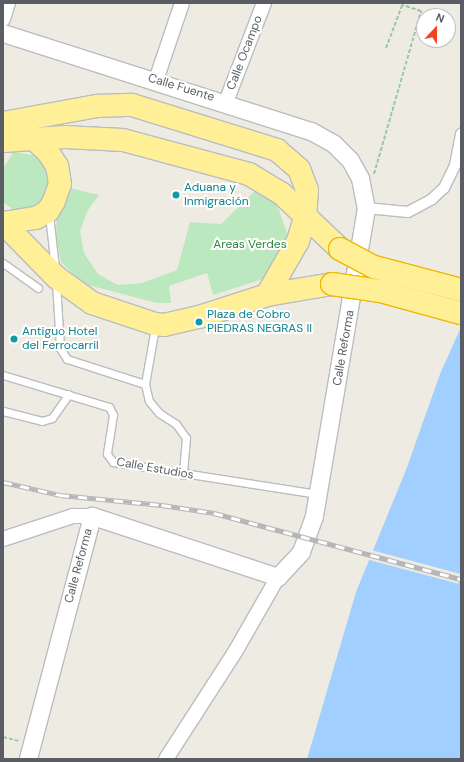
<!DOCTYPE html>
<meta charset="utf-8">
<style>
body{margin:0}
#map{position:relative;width:464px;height:762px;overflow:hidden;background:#eeece2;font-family:"DM Sans",sans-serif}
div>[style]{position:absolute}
.green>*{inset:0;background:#bce8bf}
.water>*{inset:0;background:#a1cfff}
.pier>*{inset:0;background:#eeece2;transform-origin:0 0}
.path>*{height:2px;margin-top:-1px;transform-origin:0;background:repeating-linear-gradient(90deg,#95c9a7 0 4px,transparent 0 6px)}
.roads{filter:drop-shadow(1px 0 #babcc2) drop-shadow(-1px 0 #babcc2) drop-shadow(0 1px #babcc2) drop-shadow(0 -1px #babcc2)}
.service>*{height:7px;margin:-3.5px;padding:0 3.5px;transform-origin:3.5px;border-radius:3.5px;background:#fff}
.pedestrian>*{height:10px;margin:-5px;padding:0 5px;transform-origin:5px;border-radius:5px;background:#fff}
.minor>*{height:14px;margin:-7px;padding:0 7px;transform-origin:7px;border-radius:7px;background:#fff}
.tertiary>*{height:17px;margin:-8.5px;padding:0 8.5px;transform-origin:8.5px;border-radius:8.5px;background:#fff}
.trunk>*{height:22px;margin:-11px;padding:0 11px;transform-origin:11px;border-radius:11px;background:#fff097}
.rail>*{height:4.5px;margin-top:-2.25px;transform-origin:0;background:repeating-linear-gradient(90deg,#fff 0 9px,#b5b6b7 0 18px);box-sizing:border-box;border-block:1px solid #b5b6b7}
.bridges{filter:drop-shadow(1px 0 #f0b600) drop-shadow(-1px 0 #f0b600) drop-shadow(0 1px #f0b600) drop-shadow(0 -1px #f0b600)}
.trunk-bridge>*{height:22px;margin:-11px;padding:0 11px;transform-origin:11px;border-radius:11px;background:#fff097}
.dots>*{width:11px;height:11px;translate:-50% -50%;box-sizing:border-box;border:2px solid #fff;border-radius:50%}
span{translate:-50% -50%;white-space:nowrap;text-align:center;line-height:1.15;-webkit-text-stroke:4px #fff;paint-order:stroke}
.street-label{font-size:12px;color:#5a5e64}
.culture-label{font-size:12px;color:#0d838f}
.left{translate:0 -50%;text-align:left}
.park-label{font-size:12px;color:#2f863a}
.frame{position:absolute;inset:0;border:4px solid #5a5e64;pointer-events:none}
.north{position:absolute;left:416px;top:8px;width:40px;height:40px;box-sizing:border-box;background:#fff;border:1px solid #bdbfc1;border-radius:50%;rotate:22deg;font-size:11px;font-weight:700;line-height:16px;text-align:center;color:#5a5e64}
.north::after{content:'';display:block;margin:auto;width:14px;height:18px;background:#f44222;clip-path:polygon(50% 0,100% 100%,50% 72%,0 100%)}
</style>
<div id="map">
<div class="green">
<div style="clip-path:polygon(14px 152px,39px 156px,52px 175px,46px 197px,21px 215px,3px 202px,3px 168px)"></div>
<div style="clip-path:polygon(260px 186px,265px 188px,279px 210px,289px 239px,263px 279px,213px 295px,207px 273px,169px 286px,171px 303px,157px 303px,84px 284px,61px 262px,56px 235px,57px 209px,70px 188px,99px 195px,88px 210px,80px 231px,84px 253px,98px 274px,118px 285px,142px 283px,177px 270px,190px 222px,221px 224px)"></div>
</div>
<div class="water">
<div style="clip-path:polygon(461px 327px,461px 759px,307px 759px,356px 592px,406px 470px,440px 374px)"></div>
</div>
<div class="pier">
<div style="left:371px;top:550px;width:93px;height:10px;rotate:15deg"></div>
</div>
<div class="path">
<div style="left:386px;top:48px;width:48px;rotate:-69.3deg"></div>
<div style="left:374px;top:174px;width:170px;rotate:-73.9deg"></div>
<div style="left:421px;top:11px;width:20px;rotate:-162deg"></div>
<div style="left:3px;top:737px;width:16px;rotate:14deg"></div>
</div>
<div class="roads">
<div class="service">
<div style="left:49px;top:215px;width:53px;rotate:83.5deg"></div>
<div style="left:3px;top:263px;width:43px;rotate:35.5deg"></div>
<div style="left:56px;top:282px;width:66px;rotate:86.5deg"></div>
<div style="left:60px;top:348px;width:13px;rotate:58deg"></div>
<div style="left:67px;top:359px;width:82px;rotate:17.8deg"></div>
<div style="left:145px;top:384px;width:58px;rotate:-80deg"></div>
<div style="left:3px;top:375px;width:111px;rotate:16.8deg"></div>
<div style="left:109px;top:407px;width:9px;rotate:63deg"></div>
<div style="left:113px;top:415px;width:39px;rotate:99deg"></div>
<div style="left:107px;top:454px;width:10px;rotate:53deg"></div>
<div style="left:113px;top:462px;width:207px;rotate:8.9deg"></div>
<div style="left:145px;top:384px;width:17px;rotate:77deg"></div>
<div style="left:149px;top:401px;width:16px;rotate:50deg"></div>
<div style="left:159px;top:413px;width:20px;rotate:33deg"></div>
<div style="left:176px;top:424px;width:17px;rotate:54deg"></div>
<div style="left:186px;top:438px;width:37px;rotate:95deg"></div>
<div style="left:3px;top:411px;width:40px;rotate:14.4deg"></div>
<div style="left:42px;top:421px;width:10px;rotate:-17deg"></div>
<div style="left:52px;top:418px;width:29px;rotate:-55deg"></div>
</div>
<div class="pedestrian">
<div style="left:366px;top:208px;width:42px;rotate:5.4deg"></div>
<div style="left:408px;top:212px;width:27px;rotate:-28deg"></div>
<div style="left:432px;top:199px;width:16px;rotate:-43deg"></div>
<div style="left:444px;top:188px;width:25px;rotate:-64deg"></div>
<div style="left:455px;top:165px;width:32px;rotate:-79deg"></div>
</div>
<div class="minor">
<div style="left:3px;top:19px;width:17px;rotate:-73deg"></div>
<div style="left:156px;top:80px;width:81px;rotate:-71.3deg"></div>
<div style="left:226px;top:102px;width:106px;rotate:-69deg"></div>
<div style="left:3px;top:539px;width:74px;rotate:-18.2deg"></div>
<div style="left:73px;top:516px;width:19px"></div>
<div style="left:166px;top:759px;width:127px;rotate:-57.2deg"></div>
<div style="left:235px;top:652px;width:86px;rotate:-60.2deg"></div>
</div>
<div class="tertiary">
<div style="left:3px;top:33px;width:323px;rotate:17.7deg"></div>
<div style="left:311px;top:131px;width:26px;rotate:29deg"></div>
<div style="left:334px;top:144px;width:23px;rotate:45deg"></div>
<div style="left:350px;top:160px;width:21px;rotate:61deg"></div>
<div style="left:360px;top:178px;width:31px;rotate:79deg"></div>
<div style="left:366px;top:208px;width:312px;rotate:99.6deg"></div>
<div style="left:314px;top:516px;width:38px;rotate:110deg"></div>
<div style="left:301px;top:552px;width:34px;rotate:133deg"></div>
<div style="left:278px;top:577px;width:196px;rotate:-161.8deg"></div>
<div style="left:92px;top:516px;width:251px;rotate:104.8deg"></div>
</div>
<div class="trunk">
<div style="left:3px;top:123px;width:96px;rotate:-10.3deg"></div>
<div style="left:97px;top:106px;width:35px;rotate:-2deg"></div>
<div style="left:132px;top:105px;width:152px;rotate:17.2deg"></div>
<div style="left:277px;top:150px;width:29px;rotate:41deg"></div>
<div style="left:299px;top:169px;width:22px;rotate:69deg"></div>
<div style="left:307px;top:190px;width:28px;rotate:94deg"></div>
<div style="left:305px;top:218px;width:24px;rotate:107deg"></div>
<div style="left:298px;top:241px;width:62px;rotate:119.9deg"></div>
<div style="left:3px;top:141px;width:62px;rotate:-3.7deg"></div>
<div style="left:65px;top:137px;width:58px;rotate:3deg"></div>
<div style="left:123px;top:140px;width:131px;rotate:15.1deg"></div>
<div style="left:249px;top:174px;width:37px;rotate:31deg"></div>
<div style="left:281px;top:193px;width:81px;rotate:43.5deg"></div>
<div style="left:3px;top:223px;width:76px;rotate:45.5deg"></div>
<div style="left:56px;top:277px;width:44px;rotate:35.8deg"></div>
<div style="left:92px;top:303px;width:66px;rotate:18.4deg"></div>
<div style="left:155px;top:324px;width:9px;rotate:6deg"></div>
<div style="left:164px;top:325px;width:36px;rotate:-13deg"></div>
<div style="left:199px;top:317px;width:71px;rotate:-17.9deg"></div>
<div style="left:267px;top:295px;width:66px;rotate:-9.6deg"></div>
<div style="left:3px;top:223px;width:33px;rotate:-9deg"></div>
<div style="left:36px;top:218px;width:14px;rotate:-30deg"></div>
<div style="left:48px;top:211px;width:12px;rotate:-59deg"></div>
<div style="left:54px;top:201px;width:18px;rotate:-71deg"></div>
<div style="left:60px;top:184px;width:18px;rotate:-99deg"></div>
<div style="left:57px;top:166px;width:17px;rotate:-123deg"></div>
<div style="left:48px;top:152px;width:21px;rotate:-137deg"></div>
</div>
</div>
<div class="rail">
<div style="left:3px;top:482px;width:58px;rotate:12.8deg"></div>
<div style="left:60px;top:495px;width:102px;rotate:5.6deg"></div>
<div style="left:162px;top:505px;width:53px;rotate:8.7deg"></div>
<div style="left:214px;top:513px;width:256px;rotate:15deg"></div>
</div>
<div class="bridges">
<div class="trunk-bridge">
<div style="left:340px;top:249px;width:38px;rotate:28deg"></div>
<div style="left:374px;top:267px;width:90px;rotate:14.8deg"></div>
<div style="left:332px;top:284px;width:49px;rotate:8.3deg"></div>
<div style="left:380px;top:291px;width:84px;rotate:15.2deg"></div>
</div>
</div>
<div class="dots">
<div style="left:176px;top:195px;background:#0f9aa8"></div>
<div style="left:199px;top:322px;background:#0f9aa8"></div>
<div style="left:14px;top:339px;background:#0f9aa8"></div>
</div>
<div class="street-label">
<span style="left:245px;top:53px;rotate:-69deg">Calle Ocampo</span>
<span style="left:181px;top:88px;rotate:17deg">Calle Fuente</span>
<span style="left:344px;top:348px;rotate:-80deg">Calle Reforma</span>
<span style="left:155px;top:469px;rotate:10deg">Calle Estudios</span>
<span style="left:79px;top:566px;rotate:-75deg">Calle Reforma</span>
</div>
<div class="culture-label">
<span class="left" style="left:184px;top:195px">Aduana y<br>Inmigración</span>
<span class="left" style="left:207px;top:322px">Plaza de Cobro<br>PIEDRAS NEGRAS II</span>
<span class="left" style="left:22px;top:339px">Antiguo Hotel<br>del Ferrocarril</span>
</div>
<div class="park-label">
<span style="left:250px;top:245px">Areas Verdes</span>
</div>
<div class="frame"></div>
<div class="north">N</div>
</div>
